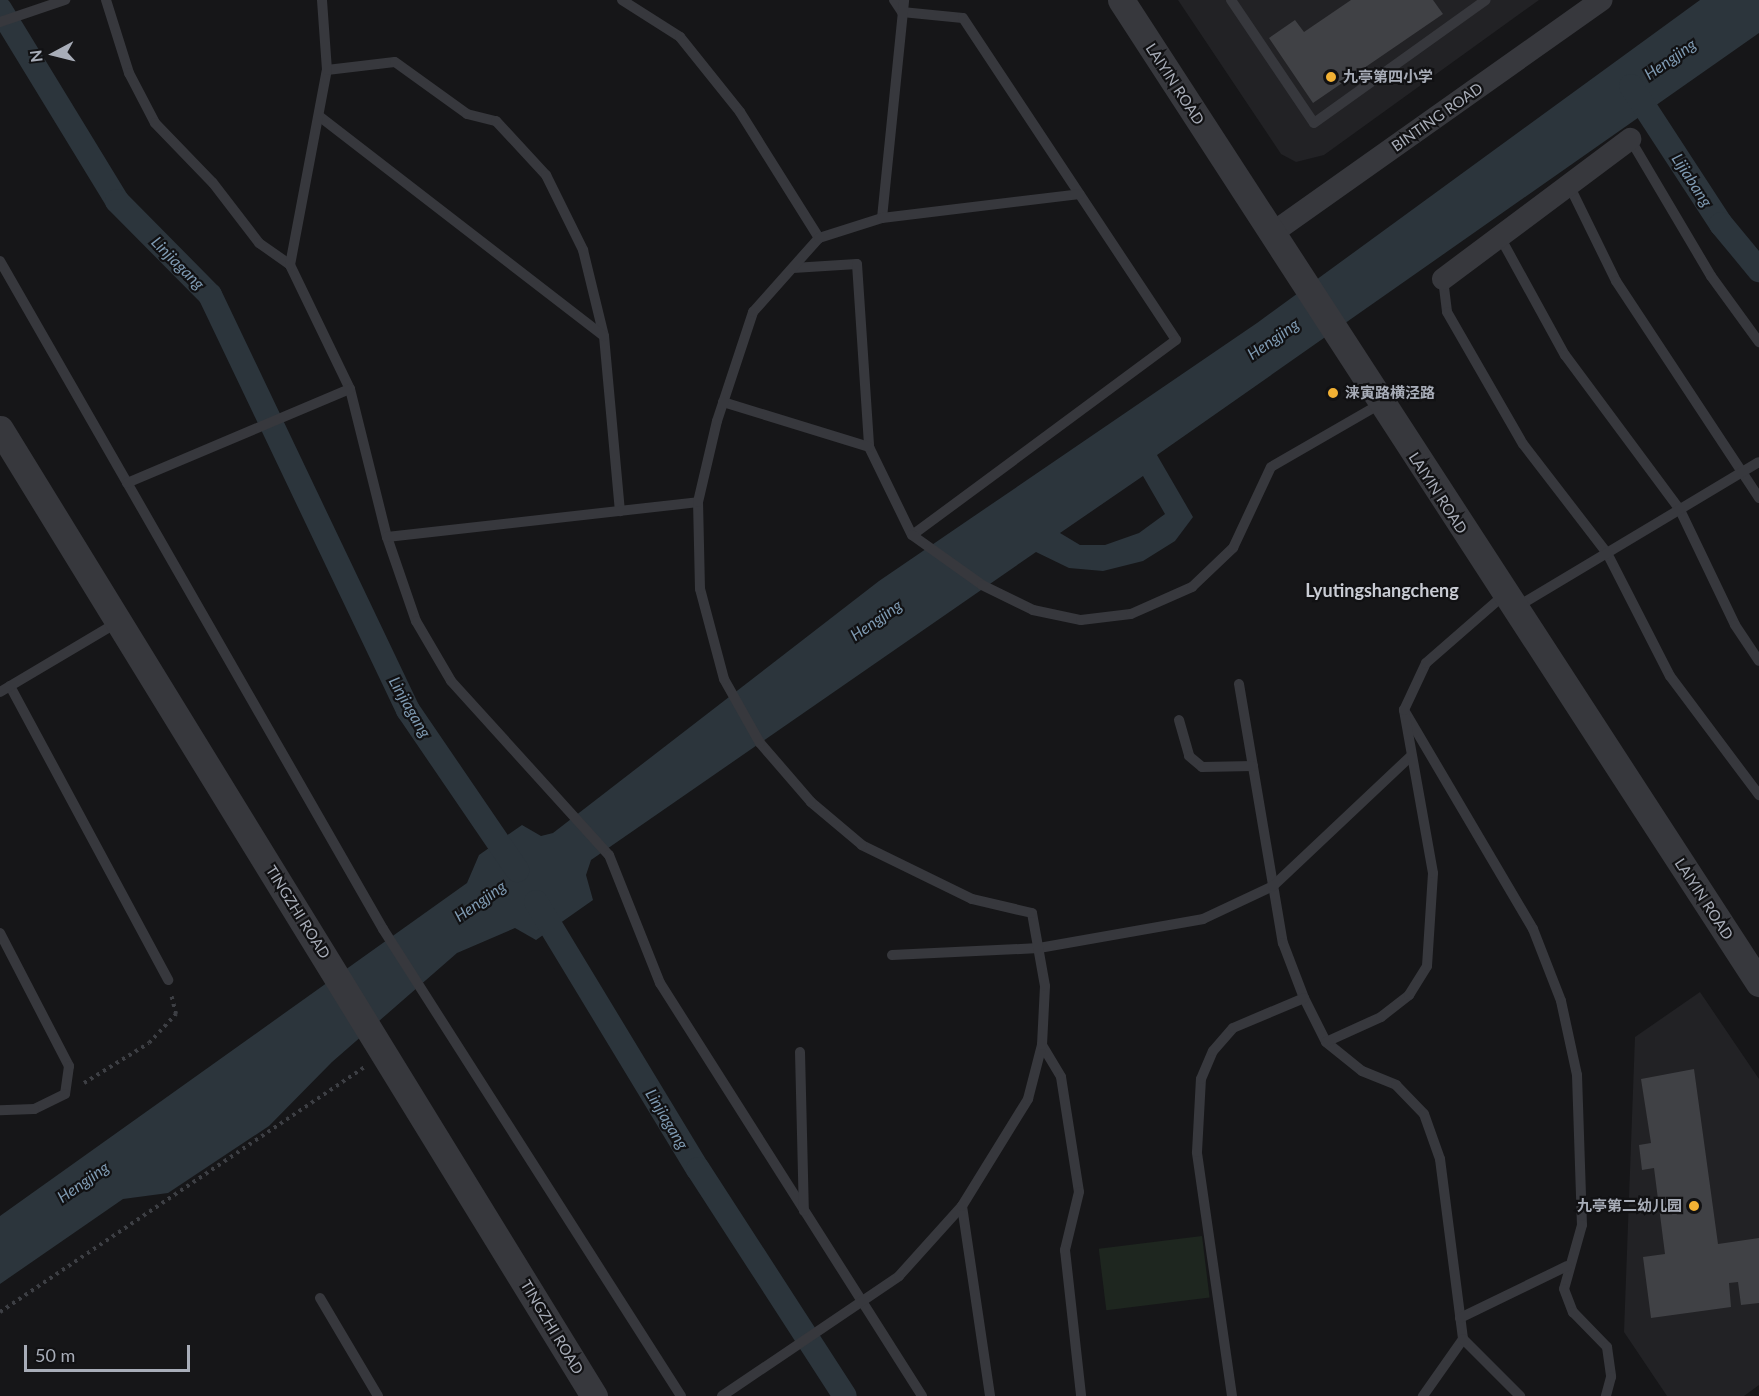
<!DOCTYPE html>
<meta charset="utf-8">
<style>
body{margin:0}
#map{position:relative;width:1759px;height:1396px;overflow:hidden;background:#161618;font-family:Lato,"Noto Sans SC",sans-serif}
div>[style]{position:absolute}
.built>*{inset:0;background:#222225}
.green>*{inset:0;background:#1e261f;transform-origin:0 0}
.water>*{inset:0;background:#2c353c}
.canal>*{height:24px;margin:-12px;padding:0 12px;transform-origin:12px;border-radius:12px;background:#2c353c}
.building>*{inset:0;background:#404145}
.path>*{height:4px;margin-top:-2px;transform-origin:0;background:repeating-linear-gradient(90deg,#3d3f44 0 3px,transparent 0 7.5px)}
.service>*{height:10px;margin:-5px;padding:0 5px;transform-origin:5px;border-radius:5px;background:#37383d}
.minor>*{height:22px;margin:-11px;padding:0 11px;transform-origin:11px;border-radius:11px;background:#37383d}
.tertiary>*{height:27px;margin:-13.5px;padding:0 13.5px;transform-origin:13.5px;border-radius:13.5px;background:#37383d}
.dots>*{width:16px;height:16px;translate:-50% -50%;box-sizing:border-box;border:3px solid #111113;border-radius:50%}
span{translate:-50% -50%;white-space:nowrap;text-align:center;line-height:1.15;-webkit-text-stroke:4.5px #111113;paint-order:stroke}
.poi-label{font-size:15px;color:#a8adb8;font-weight:700}
.left{translate:0 -50%;text-align:left}
.right{translate:-100% -50%;text-align:right}
.street-label{font-size:15px;color:#a8adb8}
.water-label{font-size:16px;color:#7f9bb3;font-style:italic}
.quarter-label{font-size:18px;color:#c9ccd4;font-weight:700}
.north{position:absolute;left:24px;top:24px;width:60px;height:60px;-webkit-text-stroke:4px #111113;paint-order:stroke;rotate:263deg;font-size:16px;font-weight:700;line-height:24px;text-align:center;color:#a8adb8}
.north::after{content:'';display:block;margin:auto;width:21px;height:27px;background:#a8adb8;clip-path:polygon(50% 0,100% 100%,50% 72%,0 100%)}
.scale{position:absolute;left:24px;top:1345px;width:166px;height:27px;box-sizing:border-box;border:3px solid #a8adb8;border-top:0;padding-left:8px;font-size:18px;line-height:21px;white-space:nowrap;color:#a8adb8;-webkit-text-stroke:4px #111113;paint-order:stroke}
</style>
<div id="map">
<div class="built">
<div style="clip-path:polygon(1178px 0,1539px 0,1324px 155px,1296px 162px,1281px 154px)"></div>
<div style="clip-path:polygon(1700px 992px,1759px 1079px,1759px 1385px,1744px 1396px,1667px 1396px,1624px 1332px,1635px 1037px)"></div>
</div>
<div class="green">
<div style="left:1202px;top:1236px;width:62px;height:104px;rotate:83deg"></div>
</div>
<div class="water">
<div style="clip-path:polygon(evenodd,1700px 0,1759px 0,1759px 33px,1157px 455px,1193px 517px,1175px 541px,1143px 561px,1103px 571px,1069px 568px,1036px 552px,591px 860px,586px 875px,593px 900px,536px 940px,515px 928px,457px 953px,332px 1062px,269px 1126px,168px 1193px,123px 1199px,0 1284px,0 1216px,467px 883px,479px 855px,522px 825px,541px 836px,553px 833px,879px 581px,1257px 323px,1700px 0,1143px 476px,1165px 514px,1139px 533px,1105px 545px,1080px 545px,1060px 533px,1143px 476px)"></div>
</div>
<div class="canal">
<div style="left:0;top:9px;width:225px;rotate:58.6deg"></div>
<div style="left:117px;top:201px;width:132px;rotate:45.3deg"></div>
<div style="left:210px;top:295px;width:460px;rotate:64.5deg"></div>
<div style="left:408px;top:710px;width:194px;rotate:55.7deg"></div>
<div style="left:1631px;top:86px;width:165px;rotate:56.9deg"></div>
<div style="left:1721px;top:224px;width:60px;rotate:50.4deg"></div>
<div style="left:536px;top:902px;width:312px;rotate:58.8deg"></div>
<div style="left:698px;top:1169px;width:270px;rotate:57.1deg"></div>
</div>
<div class="building">
<div style="clip-path:polygon(1351px 0,1433px 0,1443px 14px,1313px 103px,1269px 38px,1295px 20px,1304px 32px)"></div>
<div style="clip-path:polygon(1694px 1069px,1718px 1244px,1759px 1238px,1759px 1303px,1741px 1305px,1738px 1282px,1729px 1283px,1731px 1307px,1651px 1318px,1643px 1257px,1665px 1254px,1654px 1168px,1642px 1170px,1639px 1145px,1651px 1143px,1641px 1079px)"></div>
</div>
<div class="path">
<div style="left:84px;top:1083px;width:76px;rotate:-31.6deg"></div>
<div style="left:149px;top:1043px;width:40px;rotate:-47deg"></div>
<div style="left:176px;top:1014px;width:21px;rotate:-104deg"></div>
<div style="left:0;top:1312px;width:440px;rotate:-33.9deg"></div>
</div>
<div class="service">
<div style="left:106px;top:0;width:77px;rotate:72.5deg"></div>
<div style="left:129px;top:73px;width:56px;rotate:62.5deg"></div>
<div style="left:155px;top:123px;width:83px;rotate:46deg"></div>
<div style="left:213px;top:183px;width:76px;rotate:52.5deg"></div>
<div style="left:259px;top:243px;width:38px;rotate:35deg"></div>
<div style="left:290px;top:265px;width:138px;rotate:64.2deg"></div>
<div style="left:350px;top:389px;width:153px;rotate:76deg"></div>
<div style="left:387px;top:537px;width:89px;rotate:71deg"></div>
<div style="left:416px;top:621px;width:69px;rotate:59.7deg"></div>
<div style="left:451px;top:681px;width:235px;rotate:47.8deg"></div>
<div style="left:609px;top:855px;width:138px;rotate:68.3deg"></div>
<div style="left:660px;top:983px;width:489px;rotate:57.6deg"></div>
<div style="left:622px;top:0;width:69px;rotate:32.5deg"></div>
<div style="left:680px;top:37px;width:96px;rotate:51.3deg"></div>
<div style="left:740px;top:112px;width:149px;rotate:57.9deg"></div>
<div style="left:894px;top:0;width:14px;rotate:56deg"></div>
<div style="left:902px;top:12px;width:61px;rotate:5.6deg"></div>
<div style="left:963px;top:18px;width:386px;rotate:56.5deg"></div>
<div style="left:1176px;top:340px;width:328px;rotate:143.5deg"></div>
<div style="left:1231px;top:0;width:148px;rotate:56deg"></div>
<div style="left:1314px;top:123px;width:211px;rotate:-35.6deg"></div>
<div style="left:0;top:22px;width:69px;rotate:-18.7deg"></div>
<div style="left:327px;top:70px;width:68px;rotate:-6.7deg"></div>
<div style="left:395px;top:62px;width:89px;rotate:35.8deg"></div>
<div style="left:467px;top:114px;width:30px;rotate:14deg"></div>
<div style="left:496px;top:121px;width:74px;rotate:47.2deg"></div>
<div style="left:546px;top:175px;width:84px;rotate:63.7deg"></div>
<div style="left:583px;top:250px;width:89px;rotate:76.3deg"></div>
<div style="left:604px;top:336px;width:176px;rotate:84.8deg"></div>
<div style="left:319px;top:116px;width:360px;rotate:37.7deg"></div>
<div style="left:1630px;top:139px;width:159px;rotate:59.4deg"></div>
<div style="left:1711px;top:276px;width:82px;rotate:54deg"></div>
<div style="left:1569px;top:185px;width:107px;rotate:63.9deg"></div>
<div style="left:1616px;top:281px;width:260px;rotate:56.6deg"></div>
<div style="left:882px;top:218px;width:219px;rotate:-84.2deg"></div>
<div style="left:1500px;top:237px;width:135px;rotate:61.2deg"></div>
<div style="left:1565px;top:355px;width:193px;rotate:53.4deg"></div>
<div style="left:1680px;top:510px;width:127px;rotate:64.4deg"></div>
<div style="left:1735px;top:625px;width:43px;rotate:56.3deg"></div>
<div style="left:0;top:261px;width:770px;rotate:60.17deg"></div>
<div style="left:383px;top:929px;width:554px;rotate:57.46deg"></div>
<div style="left:290px;top:265px;width:198px;rotate:-79.3deg"></div>
<div style="left:327px;top:70px;width:70px;rotate:-94.1deg"></div>
<div style="left:793px;top:268px;width:64px;rotate:-3.6deg"></div>
<div style="left:857px;top:264px;width:183px;rotate:86.2deg"></div>
<div style="left:869px;top:447px;width:98px;rotate:64deg"></div>
<div style="left:912px;top:535px;width:86px;rotate:35.5deg"></div>
<div style="left:982px;top:585px;width:57px;rotate:26.1deg"></div>
<div style="left:1033px;top:610px;width:49px;rotate:11.8deg"></div>
<div style="left:1081px;top:620px;width:50px;rotate:-6.8deg"></div>
<div style="left:1131px;top:614px;width:67px;rotate:-23.9deg"></div>
<div style="left:1192px;top:587px;width:57px;rotate:-43.6deg"></div>
<div style="left:1233px;top:548px;width:89px;rotate:-64.9deg"></div>
<div style="left:1271px;top:467px;width:126px;rotate:-30deg"></div>
<div style="left:1443px;top:279px;width:33px;rotate:83deg"></div>
<div style="left:1447px;top:312px;width:152px;rotate:60.1deg"></div>
<div style="left:1523px;top:444px;width:138px;rotate:52.4deg"></div>
<div style="left:1607px;top:553px;width:138px;rotate:62.9deg"></div>
<div style="left:1670px;top:676px;width:149px;rotate:53.2deg"></div>
<div style="left:723px;top:402px;width:153px;rotate:17.1deg"></div>
<div style="left:127px;top:483px;width:242px;rotate:-22.9deg"></div>
<div style="left:387px;top:537px;width:313px;rotate:-6.4deg"></div>
<div style="left:1515px;top:608px;width:284px;rotate:-30.9deg"></div>
<div style="left:1239px;top:684px;width:263px;rotate:80.4deg"></div>
<div style="left:1283px;top:943px;width:59px;rotate:69.1deg"></div>
<div style="left:1304px;top:998px;width:49px;rotate:63.4deg"></div>
<div style="left:1326px;top:1042px;width:46px;rotate:38.9deg"></div>
<div style="left:1362px;top:1071px;width:37px;rotate:22deg"></div>
<div style="left:1396px;top:1085px;width:40px;rotate:46deg"></div>
<div style="left:1424px;top:1114px;width:48px;rotate:70.4deg"></div>
<div style="left:1440px;top:1159px;width:181px;rotate:82.7deg"></div>
<div style="left:1463px;top:1339px;width:70px;rotate:125.1deg"></div>
<div style="left:10px;top:686px;width:334px;rotate:61.7deg"></div>
<div style="left:0;top:692px;width:135px;rotate:-30.7deg"></div>
<div style="left:1404px;top:710px;width:254px;rotate:59.5deg"></div>
<div style="left:1533px;top:929px;width:77px;rotate:68.7deg"></div>
<div style="left:1561px;top:1001px;width:76px;rotate:77.8deg"></div>
<div style="left:1577px;top:1075px;width:150px;rotate:88.1deg"></div>
<div style="left:1582px;top:1225px;width:66px;rotate:105.7deg"></div>
<div style="left:1564px;top:1289px;width:25px;rotate:69deg"></div>
<div style="left:1573px;top:1312px;width:49px;rotate:45.8deg"></div>
<div style="left:1607px;top:1347px;width:30px;rotate:82deg"></div>
<div style="left:1611px;top:1377px;width:20px;rotate:105deg"></div>
<div style="left:1179px;top:720px;width:37px;rotate:74deg"></div>
<div style="left:1189px;top:756px;width:17px;rotate:40deg"></div>
<div style="left:1202px;top:767px;width:51px;rotate:-1.1deg"></div>
<div style="left:0;top:933px;width:150px;rotate:62.6deg"></div>
<div style="left:69px;top:1066px;width:28px;rotate:98deg"></div>
<div style="left:65px;top:1094px;width:34px;rotate:154deg"></div>
<div style="left:34px;top:1109px;width:34px;rotate:178deg"></div>
<div style="left:892px;top:955px;width:147px;rotate:-2.7deg"></div>
<div style="left:1039px;top:948px;width:167px;rotate:-10deg"></div>
<div style="left:1203px;top:919px;width:77px;rotate:-25.2deg"></div>
<div style="left:1273px;top:886px;width:188px;rotate:-43.3deg"></div>
<div style="left:1326px;top:1042px;width:60px;rotate:-24.4deg"></div>
<div style="left:1381px;top:1017px;width:36px;rotate:-38deg"></div>
<div style="left:1409px;top:995px;width:34px;rotate:-58deg"></div>
<div style="left:1427px;top:966px;width:93px;rotate:-86.3deg"></div>
<div style="left:1433px;top:873px;width:166px;rotate:-100.1deg"></div>
<div style="left:1404px;top:710px;width:52px;rotate:-64.9deg"></div>
<div style="left:1426px;top:663px;width:105px;rotate:-41.1deg"></div>
<div style="left:1042px;top:1045px;width:37px;rotate:59deg"></div>
<div style="left:1061px;top:1077px;width:116px;rotate:81.1deg"></div>
<div style="left:1079px;top:1192px;width:60px;rotate:103.6deg"></div>
<div style="left:1065px;top:1250px;width:147px;rotate:83.7deg"></div>
<div style="left:800px;top:1052px;width:159px;rotate:88.6deg"></div>
<div style="left:962px;top:1206px;width:192px;rotate:81.6deg"></div>
<div style="left:320px;top:1298px;width:114px;rotate:59.4deg"></div>
<div style="left:1460px;top:1318px;width:119px;rotate:-25.9deg"></div>
<div style="left:1463px;top:1339px;width:81px;rotate:45deg"></div>
<div style="left:722px;top:1396px;width:214px;rotate:-34.1deg"></div>
<div style="left:899px;top:1276px;width:94px;rotate:-48deg"></div>
<div style="left:962px;top:1206px;width:126px;rotate:-58.3deg"></div>
<div style="left:1028px;top:1099px;width:56px;rotate:-75.5deg"></div>
<div style="left:1042px;top:1045px;width:59px;rotate:-87.1deg"></div>
<div style="left:1045px;top:986px;width:74px;rotate:-100.1deg"></div>
<div style="left:1032px;top:913px;width:62px;rotate:-166.9deg"></div>
<div style="left:972px;top:899px;width:123px;rotate:-153.9deg"></div>
<div style="left:862px;top:845px;width:67px;rotate:-139.9deg"></div>
<div style="left:811px;top:802px;width:78px;rotate:-130.8deg"></div>
<div style="left:760px;top:743px;width:73px;rotate:-119.4deg"></div>
<div style="left:724px;top:679px;width:93px;rotate:-104.9deg"></div>
<div style="left:700px;top:589px;width:87px;rotate:-91.3deg"></div>
<div style="left:698px;top:502px;width:83px;rotate:-76.8deg"></div>
<div style="left:717px;top:421px;width:115px;rotate:-71.7deg"></div>
<div style="left:753px;top:312px;width:99px;rotate:-48.3deg"></div>
<div style="left:819px;top:238px;width:66px;rotate:-17.6deg"></div>
<div style="left:882px;top:218px;width:199px;rotate:-6.9deg"></div>
<div style="left:1232px;top:1396px;width:246px;rotate:-98.2deg"></div>
<div style="left:1197px;top:1152px;width:73px;rotate:-86.9deg"></div>
<div style="left:1201px;top:1079px;width:30px;rotate:-67deg"></div>
<div style="left:1213px;top:1051px;width:30px;rotate:-49deg"></div>
<div style="left:1233px;top:1028px;width:77px;rotate:-22.9deg"></div>
</div>
<div class="minor">
<div style="left:1271px;top:234px;width:405px;rotate:-35.3deg"></div>
<div style="left:1443px;top:279px;width:234px;rotate:-36.8deg"></div>
</div>
<div class="tertiary">
<div style="left:1121px;top:0;width:1172px;rotate:57.02deg"></div>
<div style="left:0;top:429px;width:1135px;rotate:58.44deg"></div>
</div>
<div class="dots">
<div style="left:1331px;top:77px;background:#f2b134"></div>
<div style="left:1333px;top:393px;background:#f2b134"></div>
<div style="left:1694px;top:1206px;background:#f2b134"></div>
</div>
<div class="poi-label">
<span class="left" style="left:1343px;top:77px">九亭第四小学</span>
<span class="left" style="left:1345px;top:393px">涞寅路横泾路</span>
<span class="right" style="left:1682px;top:1206px">九亭第二幼儿园</span>
</div>
<div class="street-label">
<span style="left:1175px;top:84px;rotate:57deg">LAIYIN ROAD</span>
<span style="left:1437px;top:117px;rotate:-35deg">BINTING ROAD</span>
<span style="left:1438px;top:493px;rotate:57deg">LAIYIN ROAD</span>
<span style="left:1704px;top:899px;rotate:57deg">LAIYIN ROAD</span>
<span style="left:298px;top:912px;rotate:58deg">TINGZHI ROAD</span>
<span style="left:552px;top:1327px;rotate:59deg">TINGZHI ROAD</span>
</div>
<div class="water-label">
<span style="left:1670px;top:59px;rotate:-35deg">Hengjing</span>
<span style="left:1692px;top:180px;rotate:57deg">Lijiabang</span>
<span style="left:178px;top:263px;rotate:45deg">Linjiagang</span>
<span style="left:1273px;top:339px;rotate:-35deg">Hengjing</span>
<span style="left:876px;top:620px;rotate:-35deg">Hengjing</span>
<span style="left:410px;top:707px;rotate:60deg">Linjiagang</span>
<span style="left:480px;top:901px;rotate:-35deg">Hengjing</span>
<span style="left:667px;top:1119px;rotate:59deg">Linjiagang</span>
<span style="left:83px;top:1182px;rotate:-35deg">Hengjing</span>
</div>
<div class="quarter-label">
<span style="left:1382px;top:590px">Lyutingshangcheng</span>
</div>
<div class="north">N</div>
<div class="scale">50 m</div>
</div>
